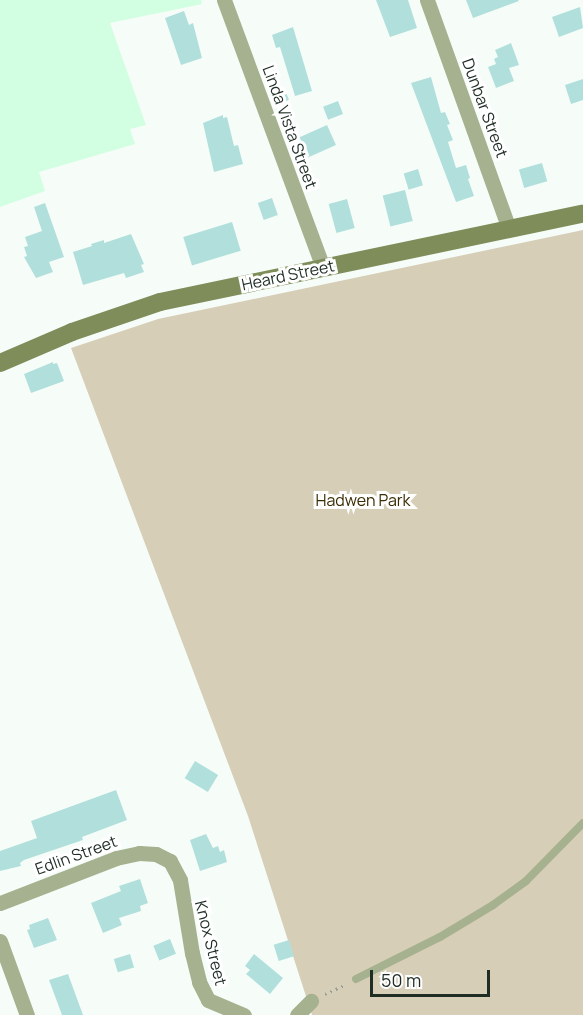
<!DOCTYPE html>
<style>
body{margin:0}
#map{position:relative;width:583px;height:1015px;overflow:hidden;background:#f6fdf8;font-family:Manrope,sans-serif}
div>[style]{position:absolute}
.built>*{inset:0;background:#d2fee1}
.green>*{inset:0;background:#d7ceb8}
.building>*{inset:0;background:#b1e0dc;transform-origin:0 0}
.path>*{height:3px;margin-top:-1.5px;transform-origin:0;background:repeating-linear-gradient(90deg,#939d96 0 1.5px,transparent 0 6px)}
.lane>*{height:8px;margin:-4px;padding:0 4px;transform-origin:4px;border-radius:4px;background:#a6b18f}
.street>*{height:15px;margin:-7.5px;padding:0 7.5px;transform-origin:7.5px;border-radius:7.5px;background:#a6b18f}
.secondary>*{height:18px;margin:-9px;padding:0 9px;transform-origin:9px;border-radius:9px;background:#7e8d5a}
span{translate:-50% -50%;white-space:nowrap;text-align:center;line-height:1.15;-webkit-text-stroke:6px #fff;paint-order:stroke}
.street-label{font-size:16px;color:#1f2d24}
.park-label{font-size:16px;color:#3a2b00}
.scale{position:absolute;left:370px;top:970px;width:120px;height:27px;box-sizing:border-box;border:3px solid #1f2d24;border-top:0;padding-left:8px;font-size:18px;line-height:21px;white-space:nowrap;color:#1f2d24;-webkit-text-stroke:4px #fff;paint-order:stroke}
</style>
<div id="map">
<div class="built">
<div style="clip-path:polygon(0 0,201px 0,202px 4px,110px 23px,146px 125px,130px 129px,135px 144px,39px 172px,45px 191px,0 207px)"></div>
</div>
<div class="green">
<div style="clip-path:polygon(583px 230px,583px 1015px,312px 1015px,248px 816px,71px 348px,158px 319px)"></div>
</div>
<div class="building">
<div style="clip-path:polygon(376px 0,408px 0,417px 28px,390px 37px)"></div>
<div style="clip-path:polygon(466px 0,518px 0,519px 1px,473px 18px)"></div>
<div style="clip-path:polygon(580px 7px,583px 28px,559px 37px,552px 17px)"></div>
<div style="clip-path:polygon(184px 11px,189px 25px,193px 23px,202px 58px,181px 65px,165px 18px)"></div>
<div style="clip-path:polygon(293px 27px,312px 91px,295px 96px,280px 47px,276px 48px,272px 35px)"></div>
<div style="clip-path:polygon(511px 43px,519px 65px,509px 68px,514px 81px,496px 88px,488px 67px,496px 64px,494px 59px,498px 57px,495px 50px)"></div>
<div style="clip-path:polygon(431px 77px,441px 113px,445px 112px,450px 124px,447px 125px,453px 140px,448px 142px,456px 168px,466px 165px,470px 178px,468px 179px,474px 196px,456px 202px,411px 83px)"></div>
<div style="clip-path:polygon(583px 79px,583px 100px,571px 104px,565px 85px)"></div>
<div style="left:284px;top:88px;width:13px;height:16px;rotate:67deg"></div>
<div style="left:338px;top:101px;width:14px;height:16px;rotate:69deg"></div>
<div style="clip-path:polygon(223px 115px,223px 118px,227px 117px,234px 146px,238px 145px,243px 164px,214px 172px,203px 123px)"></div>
<div style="left:327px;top:125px;width:22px;height:30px;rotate:66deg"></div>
<div style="left:542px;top:163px;width:19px;height:24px;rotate:74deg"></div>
<div style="left:418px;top:169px;width:17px;height:15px;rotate:73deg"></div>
<div style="left:405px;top:190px;width:32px;height:23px;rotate:76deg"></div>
<div style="left:272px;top:198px;width:18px;height:15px;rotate:71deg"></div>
<div style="left:347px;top:199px;width:30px;height:19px;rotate:75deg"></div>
<div style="clip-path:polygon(45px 203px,64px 257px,49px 262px,53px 272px,36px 278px,24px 257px,27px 256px,24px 247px,28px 246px,25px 237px,42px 231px,34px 207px)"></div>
<div style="left:232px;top:222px;width:30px;height:51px;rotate:73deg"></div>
<div style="clip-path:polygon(131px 234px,144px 264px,141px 265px,144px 272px,126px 278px,124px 273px,83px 285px,73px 252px,92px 246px,91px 244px,104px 240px,104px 243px)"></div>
<div style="clip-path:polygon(53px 362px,53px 364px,57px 363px,64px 381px,31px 393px,24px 374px)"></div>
<div style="left:195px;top:761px;width:27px;height:20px;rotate:31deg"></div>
<div style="clip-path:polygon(116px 790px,127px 820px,82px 837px,83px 840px,24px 860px,20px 863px,21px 866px,0 871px,0 851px,37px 838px,31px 821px)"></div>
<div style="clip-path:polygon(206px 834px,213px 848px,218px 846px,220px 852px,224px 850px,227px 862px,200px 871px,190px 840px)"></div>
<div style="clip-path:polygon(140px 879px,148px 903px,140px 906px,141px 911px,119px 918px,122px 925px,103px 933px,91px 903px,121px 891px,119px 886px)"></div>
<div style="clip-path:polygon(48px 918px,57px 940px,34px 948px,27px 930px,30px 929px,29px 925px)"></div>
<div style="left:170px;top:939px;width:16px;height:18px;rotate:68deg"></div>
<div style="left:289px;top:940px;width:17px;height:16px;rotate:73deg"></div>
<div style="left:130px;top:954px;width:14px;height:17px;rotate:73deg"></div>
<div style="clip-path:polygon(254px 954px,283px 978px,270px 994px,246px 974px,250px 970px,245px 966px)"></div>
<div style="clip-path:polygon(68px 974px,83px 1015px,62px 1015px,49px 980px)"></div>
</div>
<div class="path">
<div style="left:325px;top:994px;width:23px;rotate:-25deg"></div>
</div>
<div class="lane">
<div style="left:356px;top:979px;width:94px;rotate:-26.6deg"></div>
<div style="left:440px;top:937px;width:62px;rotate:-31.1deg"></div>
<div style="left:493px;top:905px;width:41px;rotate:-36deg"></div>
<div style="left:526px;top:881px;width:81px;rotate:-45.5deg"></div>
</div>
<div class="street">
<div style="left:224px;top:0;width:285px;rotate:69.7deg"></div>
<div style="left:427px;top:0;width:243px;rotate:70.3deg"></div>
<div style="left:0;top:903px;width:124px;rotate:-21.2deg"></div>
<div style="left:116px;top:858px;width:24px;rotate:-12deg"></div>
<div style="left:139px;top:853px;width:17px;rotate:3deg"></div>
<div style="left:156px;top:854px;width:16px;rotate:27deg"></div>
<div style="left:170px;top:861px;width:21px;rotate:62deg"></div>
<div style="left:180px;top:880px;width:74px;rotate:80.7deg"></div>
<div style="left:192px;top:953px;width:30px;rotate:76deg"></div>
<div style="left:199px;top:982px;width:20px;rotate:63deg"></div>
<div style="left:208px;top:1000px;width:39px;rotate:23deg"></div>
<div style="left:0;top:941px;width:79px;rotate:70deg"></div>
<div style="left:297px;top:1015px;width:20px;rotate:-45deg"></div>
</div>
<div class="secondary">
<div style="left:0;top:363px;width:78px;rotate:-23.3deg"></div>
<div style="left:72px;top:332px;width:93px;rotate:-18.8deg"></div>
<div style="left:160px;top:302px;width:432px;rotate:-11.8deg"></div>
</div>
<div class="street-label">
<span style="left:485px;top:108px;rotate:70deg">Dunbar Street</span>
<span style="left:290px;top:127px;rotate:70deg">Linda Vista Street</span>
<span style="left:288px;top:275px;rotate:-12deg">Heard Street</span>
<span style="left:76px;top:855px;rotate:-20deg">Edlin Street</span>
<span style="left:211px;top:943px;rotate:76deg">Knox Street</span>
</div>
<div class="park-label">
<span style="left:363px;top:500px">Hadwen Park</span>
</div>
<div class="scale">50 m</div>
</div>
